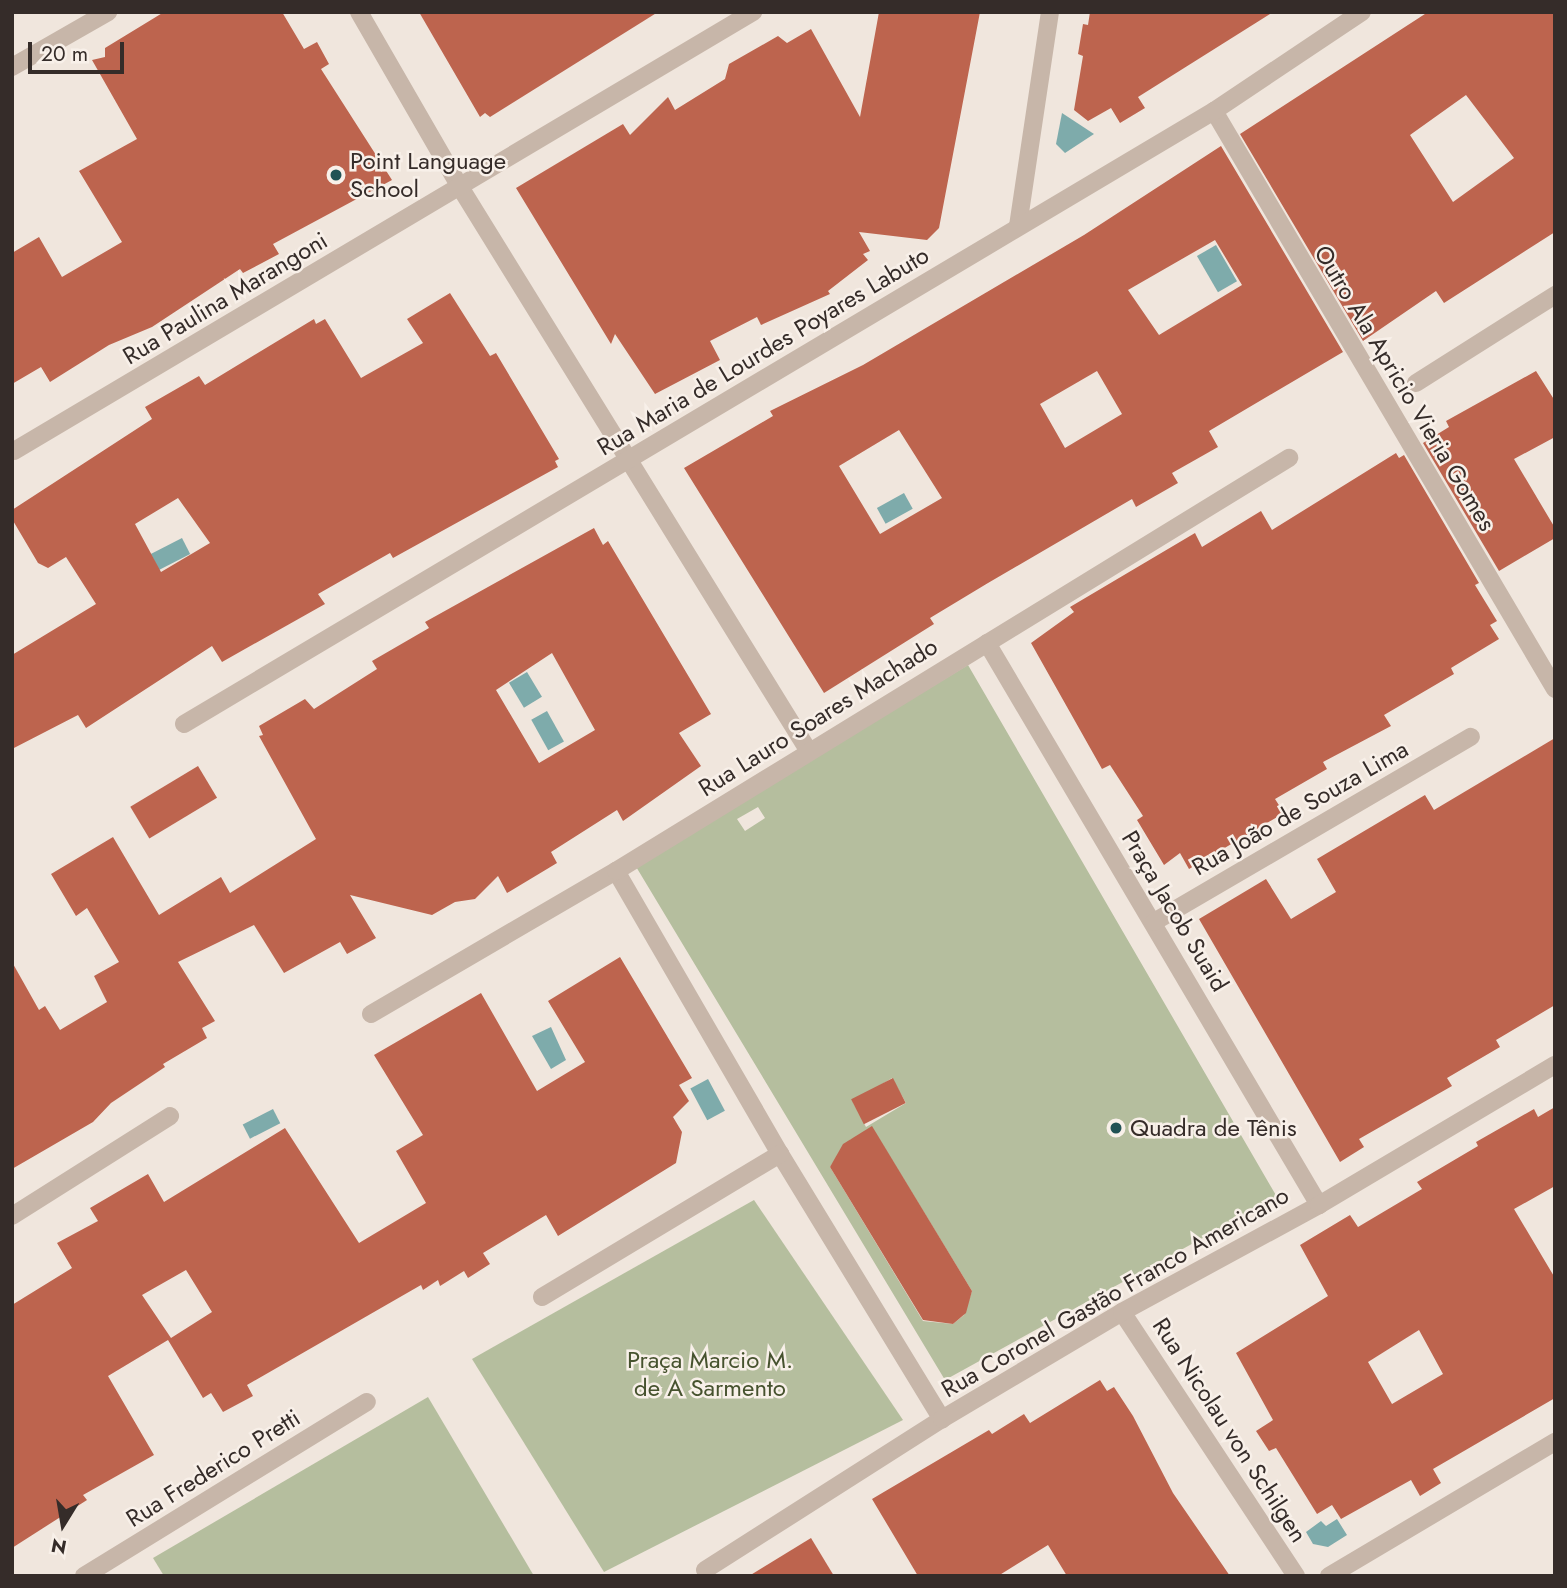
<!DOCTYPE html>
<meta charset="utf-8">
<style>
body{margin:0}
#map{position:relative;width:1567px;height:1588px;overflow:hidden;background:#f0e6dd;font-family:Jost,sans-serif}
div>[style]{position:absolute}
.green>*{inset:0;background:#b5be9e}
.water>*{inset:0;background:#7eabab;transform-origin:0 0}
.building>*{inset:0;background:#bd644e;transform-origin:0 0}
.minor>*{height:18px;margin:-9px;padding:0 9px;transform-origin:9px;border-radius:9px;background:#c7b6a9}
.dots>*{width:19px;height:19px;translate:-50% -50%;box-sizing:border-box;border:4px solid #f8f0e9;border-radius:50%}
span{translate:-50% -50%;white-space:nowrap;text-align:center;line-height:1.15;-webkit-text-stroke:5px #f8f0e9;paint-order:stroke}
.poi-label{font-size:24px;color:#352c29}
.left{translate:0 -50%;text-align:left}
.street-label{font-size:24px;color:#352c29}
.park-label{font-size:24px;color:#46522e}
.frame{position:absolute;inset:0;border:14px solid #352c29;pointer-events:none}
.north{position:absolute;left:28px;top:1490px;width:70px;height:70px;-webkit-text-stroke:5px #f8f0e9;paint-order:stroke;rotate:191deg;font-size:19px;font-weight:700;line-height:28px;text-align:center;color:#352c29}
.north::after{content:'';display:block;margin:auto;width:24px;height:32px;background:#352c29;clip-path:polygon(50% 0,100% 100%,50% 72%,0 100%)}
.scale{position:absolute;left:28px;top:42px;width:96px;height:32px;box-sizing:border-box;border:4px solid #352c29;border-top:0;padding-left:9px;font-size:21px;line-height:24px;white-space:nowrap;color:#352c29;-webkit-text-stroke:5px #f8f0e9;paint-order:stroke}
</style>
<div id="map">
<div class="green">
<div style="clip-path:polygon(evenodd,968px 665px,1277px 1197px,945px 1380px,635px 865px,968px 665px,758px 807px,765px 818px,745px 831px,737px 819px,758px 807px,968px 665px,892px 1078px,906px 1103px,866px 1127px,853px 1102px,892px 1078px,968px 665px,878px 1137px,972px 1291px,964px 1315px,953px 1324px,923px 1321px,830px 1167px,851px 1139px,878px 1137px)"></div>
<div style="clip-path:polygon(754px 1200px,903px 1420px,604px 1572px,472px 1359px)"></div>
<div style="clip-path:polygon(428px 1397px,534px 1576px,164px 1576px,153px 1558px)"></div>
</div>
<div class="water">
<div style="clip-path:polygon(1062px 113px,1094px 134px,1065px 153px,1056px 144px)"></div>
<div style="left:1216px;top:245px;width:42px;height:22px;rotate:60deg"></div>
<div style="left:904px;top:493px;width:18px;height:31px;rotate:61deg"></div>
<div style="left:182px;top:538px;width:18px;height:35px;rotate:63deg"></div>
<div style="left:527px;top:672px;width:29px;height:21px;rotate:59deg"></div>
<div style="left:547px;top:711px;width:35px;height:18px;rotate:61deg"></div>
<div style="clip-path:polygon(551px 1027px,566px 1060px,551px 1069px,532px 1036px)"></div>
<div style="left:708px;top:1079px;width:36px;height:20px;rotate:62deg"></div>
<div style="left:273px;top:1109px;width:16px;height:34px;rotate:63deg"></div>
<div style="clip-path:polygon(1337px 1519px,1347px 1535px,1328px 1547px,1313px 1544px,1306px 1532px,1321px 1521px,1326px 1526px)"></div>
</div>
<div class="building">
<div style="clip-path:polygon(164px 12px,282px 12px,304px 49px,317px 42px,329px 64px,321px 69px,392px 180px,273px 244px,279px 254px,243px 273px,240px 269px,152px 327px,109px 345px,50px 382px,41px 367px,12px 384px,12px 253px,39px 237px,62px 277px,122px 242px,79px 171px,137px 139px,92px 60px,105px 57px,105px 48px)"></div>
<div style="clip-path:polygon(419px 12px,658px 12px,490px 117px,485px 113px,480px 117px)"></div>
<div style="clip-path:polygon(879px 12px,980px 12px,939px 228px,927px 240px,859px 232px,870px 251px,863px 254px,868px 260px,828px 291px,830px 294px,761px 325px,757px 317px,710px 341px,720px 360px,655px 394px,615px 334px,611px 344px,516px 188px,623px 124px,630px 135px,668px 97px,675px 110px,725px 79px,729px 64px,778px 36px,787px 43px,811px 29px,860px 117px)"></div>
<div style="clip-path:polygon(1090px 12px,1273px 12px,1138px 97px,1145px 108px,1120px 123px,1111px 108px,1088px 121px,1074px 110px,1083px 56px,1078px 54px,1083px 24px,1088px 25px)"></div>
<div style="clip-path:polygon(evenodd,1428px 12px,1555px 12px,1555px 232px,1444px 303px,1436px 291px,1363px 341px,1240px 134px,1428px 12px,1466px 95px,1514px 158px,1453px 202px,1410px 135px,1466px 95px)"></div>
<div style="clip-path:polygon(evenodd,1221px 146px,1343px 352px,1209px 431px,1218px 447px,1172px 473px,1178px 483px,1136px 507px,1132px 499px,988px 583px,930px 618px,934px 624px,824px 693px,684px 468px,773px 416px,770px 411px,863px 365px,1084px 235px,1221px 146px,1215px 240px,1242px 285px,1159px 335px,1128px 290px,1215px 240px,1221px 146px,1097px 371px,1122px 414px,1065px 448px,1040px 404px,1097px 371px,1221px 146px,899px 430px,942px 498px,880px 534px,839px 466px,899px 430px)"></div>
<div style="clip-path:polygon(evenodd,450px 293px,490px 356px,496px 353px,559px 459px,555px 461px,558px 467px,393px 558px,390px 553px,318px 594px,325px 604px,222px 662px,212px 646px,86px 728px,78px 715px,12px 749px,12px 655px,96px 604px,66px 557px,48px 568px,38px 563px,12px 519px,12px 510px,152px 419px,145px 407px,199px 376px,205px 385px,314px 319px,316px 324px,325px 319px,361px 378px,423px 343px,407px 319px,450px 293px,178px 498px,210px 543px,161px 572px,135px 524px,178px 498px)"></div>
<div style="clip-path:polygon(1536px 371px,1555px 401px,1555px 437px,1514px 459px,1555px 528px,1555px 538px,1499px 571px,1423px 443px,1449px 427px,1446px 421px)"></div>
<div style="clip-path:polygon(1396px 453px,1399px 458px,1404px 455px,1479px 583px,1475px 585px,1497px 621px,1490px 625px,1499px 639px,1451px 668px,1454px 674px,1384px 715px,1391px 726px,1323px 762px,1327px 769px,1275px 799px,1284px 813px,1189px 869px,1180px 853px,1164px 865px,1137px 820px,1143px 816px,1110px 765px,1102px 769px,1031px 643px,1074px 612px,1070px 607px,1195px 533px,1202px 547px,1261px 511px,1272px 530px)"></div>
<div style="clip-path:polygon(evenodd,594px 528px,603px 545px,608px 541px,711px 714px,679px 733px,701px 766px,623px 821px,617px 810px,551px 852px,557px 863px,507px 893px,498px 876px,475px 899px,455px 902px,432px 915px,350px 895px,376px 938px,347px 954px,340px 942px,284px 973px,254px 925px,178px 962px,215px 1021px,202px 1028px,207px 1038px,163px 1064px,165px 1067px,111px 1103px,93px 1122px,12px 1169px,12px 962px,39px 1010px,45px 1006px,60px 1030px,107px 1002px,94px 976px,119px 962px,87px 908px,76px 916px,51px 874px,113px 837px,159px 915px,221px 877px,230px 893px,316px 839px,259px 736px,263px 735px,259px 726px,305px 699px,314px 709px,377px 669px,372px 661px,429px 628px,425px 622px,594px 528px,552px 653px,595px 730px,539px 763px,496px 690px,552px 653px)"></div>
<div style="clip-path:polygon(1555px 738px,1555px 1005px,1496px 1040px,1500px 1047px,1447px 1078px,1452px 1086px,1359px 1139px,1364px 1147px,1340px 1162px,1199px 919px,1266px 879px,1291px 919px,1336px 892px,1317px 859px,1425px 795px,1434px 810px)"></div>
<div style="left:198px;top:766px;width:37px;height:79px;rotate:59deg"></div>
<div style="clip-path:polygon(evenodd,620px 957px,692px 1078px,679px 1085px,689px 1101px,673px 1117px,682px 1132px,676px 1163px,558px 1236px,546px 1215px,483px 1253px,490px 1264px,468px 1278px,464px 1271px,440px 1286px,438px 1280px,423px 1290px,421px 1285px,247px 1385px,253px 1396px,223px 1412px,211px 1393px,203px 1398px,168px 1340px,108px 1376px,154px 1455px,83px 1495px,87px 1500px,12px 1548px,12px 1305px,72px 1268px,57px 1243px,98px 1221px,90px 1208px,148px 1174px,164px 1202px,285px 1128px,359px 1243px,426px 1203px,396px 1151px,423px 1135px,374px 1055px,481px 993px,537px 1091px,585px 1062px,548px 1001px,620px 957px,186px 1270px,212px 1312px,171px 1338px,142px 1295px,186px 1270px)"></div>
<div style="left:893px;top:1078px;width:28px;height:47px;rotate:63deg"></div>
<div style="clip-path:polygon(evenodd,1555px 1107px,1555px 1186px,1514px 1209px,1555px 1278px,1555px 1398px,1433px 1469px,1441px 1483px,1420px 1496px,1411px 1480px,1341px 1519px,1332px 1505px,1317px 1514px,1276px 1448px,1269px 1451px,1256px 1431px,1273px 1420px,1236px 1353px,1328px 1296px,1300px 1245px,1350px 1215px,1358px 1227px,1422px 1189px,1417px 1182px,1478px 1146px,1476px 1142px,1534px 1109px,1538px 1117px,1555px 1107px,1419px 1330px,1443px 1374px,1392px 1404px,1368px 1362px,1419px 1330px)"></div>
<div style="clip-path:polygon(872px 1126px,972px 1291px,966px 1313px,953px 1324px,923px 1320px,830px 1167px,843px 1144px)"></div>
<div style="clip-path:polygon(1100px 1380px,1107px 1391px,1114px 1387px,1133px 1416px,1173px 1493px,1230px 1576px,1067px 1576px,1048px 1545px,998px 1576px,918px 1576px,872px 1499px,989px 1430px,992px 1434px,1024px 1414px,1030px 1423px)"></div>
<div style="clip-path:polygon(811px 1538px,834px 1576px,749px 1576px)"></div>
</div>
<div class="minor">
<div style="left:359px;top:12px;width:202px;rotate:60deg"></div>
<div style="left:460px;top:187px;width:662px;rotate:58.28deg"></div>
<div style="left:12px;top:67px;width:111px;rotate:-29.8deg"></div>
<div style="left:1214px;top:111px;width:671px;rotate:59.46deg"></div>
<div style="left:1018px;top:226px;width:216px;rotate:-81.5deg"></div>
<div style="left:1416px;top:383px;width:165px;rotate:-32.3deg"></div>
<div style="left:14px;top:451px;width:860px;rotate:-30.71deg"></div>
<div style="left:987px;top:643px;width:653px;rotate:59.43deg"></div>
<div style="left:184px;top:724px;width:1199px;rotate:-30.76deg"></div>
<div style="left:1214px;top:111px;width:178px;rotate:-33.8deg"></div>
<div style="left:616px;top:871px;width:327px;rotate:59.9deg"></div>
<div style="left:780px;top:1154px;width:311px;rotate:58.6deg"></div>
<div style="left:1154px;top:922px;width:367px;rotate:-30.3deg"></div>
<div style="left:371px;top:1014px;width:284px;rotate:-30.3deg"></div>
<div style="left:616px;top:871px;width:790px;rotate:-31.54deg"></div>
<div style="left:12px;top:1216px;width:187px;rotate:-32.3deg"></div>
<div style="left:542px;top:1297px;width:278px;rotate:-31deg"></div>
<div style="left:1122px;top:1312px;width:316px;rotate:56.6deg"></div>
<div style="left:705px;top:1570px;width:281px;rotate:-32.5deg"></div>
<div style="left:942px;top:1419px;width:209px;rotate:-30.7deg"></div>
<div style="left:1122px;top:1312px;width:224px;rotate:-28.5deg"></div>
<div style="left:1319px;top:1205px;width:274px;rotate:-30.7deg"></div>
<div style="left:84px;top:1576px;width:332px;rotate:-31.6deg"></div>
<div style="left:1329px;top:1576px;width:263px;rotate:-30.7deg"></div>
</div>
<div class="dots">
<div style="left:336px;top:175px;background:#215254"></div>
<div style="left:1116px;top:1128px;background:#215254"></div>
</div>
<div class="poi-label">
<span class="left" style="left:350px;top:175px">Point Language<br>School</span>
<span class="left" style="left:1130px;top:1128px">Quadra de Tênis</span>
</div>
<div class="street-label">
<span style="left:225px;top:298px;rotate:-31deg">Rua Paulina Marangoni</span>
<span style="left:763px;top:351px;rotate:-31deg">Rua Maria de Lourdes Poyares Labuto</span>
<span style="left:1405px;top:388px;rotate:59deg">Outro Ala Apricio Vieria Gomes</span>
<span style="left:818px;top:717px;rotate:-32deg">Rua Lauro Soares Machado</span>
<span style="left:1300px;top:808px;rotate:-30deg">Rua João de Souza Lima</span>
<span style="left:1175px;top:911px;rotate:59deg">Praça Jacob Suaid</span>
<span style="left:1115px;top:1292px;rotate:-30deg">Rua Coronel Gastão Franco Americano</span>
<span style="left:1230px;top:1430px;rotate:57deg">Rua Nicolau von Schilgen</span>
<span style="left:213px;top:1468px;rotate:-32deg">Rua Frederico Pretti</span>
</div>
<div class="park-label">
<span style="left:710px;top:1374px">Praça Marcio M.<br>de A Sarmento</span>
</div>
<div class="frame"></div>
<div class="north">N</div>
<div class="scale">20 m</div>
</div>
